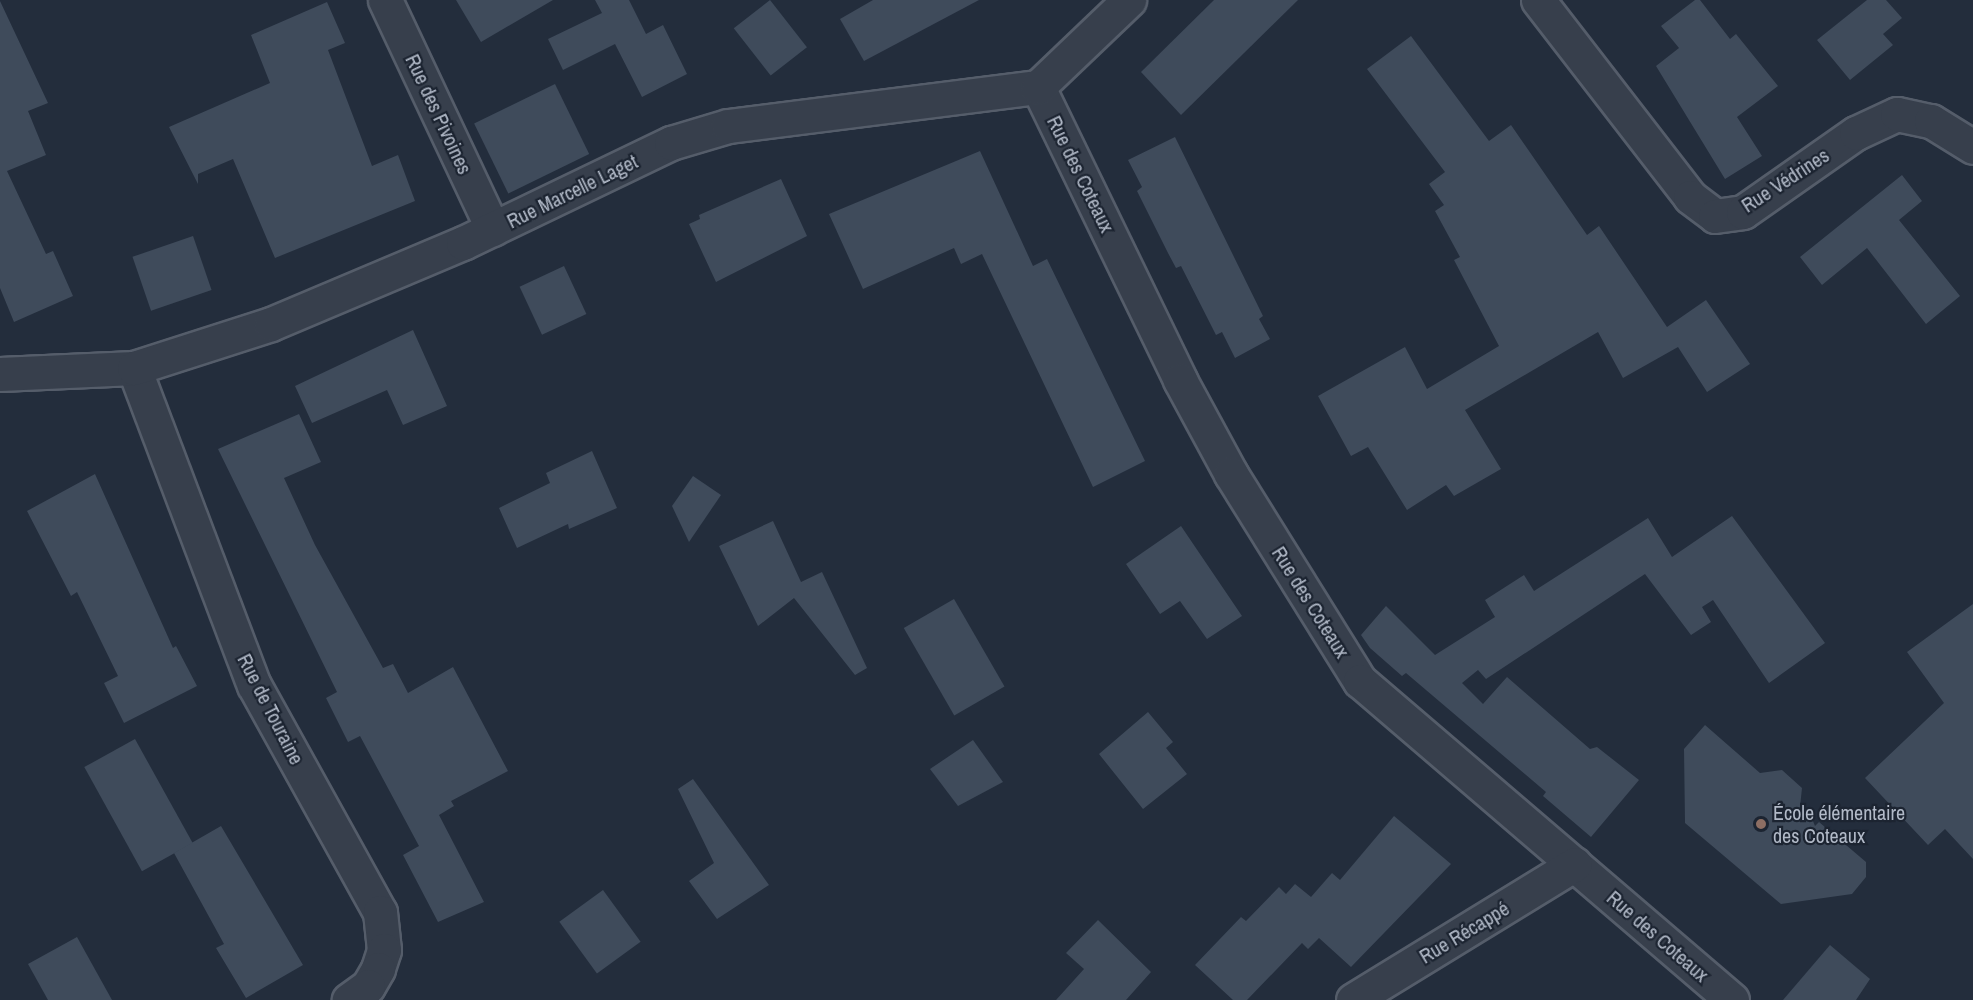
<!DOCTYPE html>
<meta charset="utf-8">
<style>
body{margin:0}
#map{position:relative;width:1973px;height:1000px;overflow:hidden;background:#232d3c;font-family:"Archivo Narrow",sans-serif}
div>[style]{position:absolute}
.building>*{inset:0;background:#3f4b5b;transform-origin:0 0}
.roads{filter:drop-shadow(2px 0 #555d6a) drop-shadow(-2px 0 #555d6a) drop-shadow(0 2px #555d6a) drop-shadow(0 -2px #555d6a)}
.street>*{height:33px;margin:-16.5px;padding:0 16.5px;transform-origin:16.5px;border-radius:16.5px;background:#373f4c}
.dots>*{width:16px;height:16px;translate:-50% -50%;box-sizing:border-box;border:3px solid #1c2431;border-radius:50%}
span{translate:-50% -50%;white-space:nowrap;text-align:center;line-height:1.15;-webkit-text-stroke:4.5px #1c2431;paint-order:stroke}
.street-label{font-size:20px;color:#b2bac8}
.poi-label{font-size:20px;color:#b2bac8}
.left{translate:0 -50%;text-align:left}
</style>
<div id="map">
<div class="building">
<div style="clip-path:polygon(456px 0,553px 0,481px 42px)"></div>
<div style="clip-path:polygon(595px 0,629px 0,646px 34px,663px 25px,687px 74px,642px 97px,615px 44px,563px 70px,548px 39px,602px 13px)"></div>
<div style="left:770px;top:0;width:60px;height:46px;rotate:52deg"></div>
<div style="clip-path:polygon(873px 0,979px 0,864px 61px,840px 19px)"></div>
<div style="clip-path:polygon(1214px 0,1298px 0,1181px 115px,1141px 72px)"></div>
<div style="clip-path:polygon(1695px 0,1700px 0,1730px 39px,1736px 34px,1778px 86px,1737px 117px,1762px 156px,1725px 179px,1656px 66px,1679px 48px,1661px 26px)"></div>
<div style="clip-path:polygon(1867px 0,1886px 0,1902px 18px,1883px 34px,1893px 45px,1850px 80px,1817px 40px)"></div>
<div style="clip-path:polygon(0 1px,48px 103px,28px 111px,46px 155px,7px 171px,46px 254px,53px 251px,73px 296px,14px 322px,0 288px)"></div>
<div style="clip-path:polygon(327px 2px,345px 43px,328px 50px,372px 166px,398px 155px,415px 201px,275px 258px,233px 159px,198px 174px,198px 184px,169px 127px,270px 83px,251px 35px)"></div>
<div style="clip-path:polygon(1411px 36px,1489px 141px,1511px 125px,1587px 235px,1599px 226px,1667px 327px,1706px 300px,1750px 364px,1707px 392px,1678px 347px,1623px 378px,1598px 332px,1465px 410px,1501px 469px,1454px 496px,1446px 485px,1407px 510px,1368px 447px,1351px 456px,1318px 396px,1405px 347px,1427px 389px,1499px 346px,1454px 260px,1460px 257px,1435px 211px,1444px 205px,1429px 184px,1445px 172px,1367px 69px)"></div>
<div style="left:555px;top:84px;width:78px;height:90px;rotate:64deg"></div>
<div style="clip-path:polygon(1175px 137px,1263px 316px,1259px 319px,1270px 339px,1235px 358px,1222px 332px,1216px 335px,1181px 266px,1176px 268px,1168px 253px,1137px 191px,1142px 187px,1128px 160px)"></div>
<div style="clip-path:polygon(980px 151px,1033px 266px,1047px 259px,1145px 461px,1093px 487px,982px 254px,961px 264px,954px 248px,863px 289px,829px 214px)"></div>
<div style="clip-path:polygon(1902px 175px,1922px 201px,1899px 220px,1960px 296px,1926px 324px,1867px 248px,1822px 285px,1800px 257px)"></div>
<div style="clip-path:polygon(781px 179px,807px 236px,716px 282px,689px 224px,700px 219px,699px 215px)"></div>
<div style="left:193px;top:236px;width:57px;height:64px;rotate:71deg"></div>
<div style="left:564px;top:266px;width:53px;height:49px;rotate:65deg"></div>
<div style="clip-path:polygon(413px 330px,447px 406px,403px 425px,387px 390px,312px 423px,295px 386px)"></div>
<div style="clip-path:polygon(299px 414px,321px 462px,284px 478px,315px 545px,383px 668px,393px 664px,408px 693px,453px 667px,508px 771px,451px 801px,454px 806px,439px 815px,484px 902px,438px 922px,403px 855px,419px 846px,360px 736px,348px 742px,326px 698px,337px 692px,218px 449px)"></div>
<div style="clip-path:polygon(592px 451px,617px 508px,569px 529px,568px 524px,517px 548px,499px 508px,550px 483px,546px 473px)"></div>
<div style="clip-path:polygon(95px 474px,173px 648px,176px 646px,197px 686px,124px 723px,104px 683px,118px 676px,77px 592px,71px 596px,27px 511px)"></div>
<div style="clip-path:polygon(693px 476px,721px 495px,689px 542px,672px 506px)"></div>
<div style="clip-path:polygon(1732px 516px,1825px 643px,1769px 683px,1713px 600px,1702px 607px,1711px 622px,1691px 635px,1645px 574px,1486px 679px,1478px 670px,1462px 683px,1483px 704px,1507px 677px,1590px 749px,1597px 747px,1639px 780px,1591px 837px,1543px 796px,1546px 792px,1406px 673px,1402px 676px,1370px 648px,1361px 635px,1386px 606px,1435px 655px,1495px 617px,1485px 600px,1524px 575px,1534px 591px,1648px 518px,1672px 557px)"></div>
<div style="clip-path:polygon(773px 521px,801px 582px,822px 572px,867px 668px,855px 675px,794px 598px,758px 626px,719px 546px)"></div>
<div style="clip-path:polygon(1181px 526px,1242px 616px,1207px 639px,1180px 601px,1160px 614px,1126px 564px)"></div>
<div style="left:954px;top:599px;width:101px;height:58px;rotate:60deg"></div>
<div style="clip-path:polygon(1973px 604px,1973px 859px,1945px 829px,1928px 845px,1865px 778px,1944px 703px,1907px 652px)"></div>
<div style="clip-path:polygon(1148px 712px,1173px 742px,1166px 748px,1187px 774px,1143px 809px,1099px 754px)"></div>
<div style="clip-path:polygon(1705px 725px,1760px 773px,1782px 770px,1802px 788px,1800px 807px,1811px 816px,1815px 826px,1819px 822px,1866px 862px,1866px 877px,1852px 894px,1781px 904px,1685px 823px,1684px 749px)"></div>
<div style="left:135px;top:739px;width:119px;height:58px;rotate:61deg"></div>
<div style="clip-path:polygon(973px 740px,1003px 782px,958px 806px,930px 769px)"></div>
<div style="clip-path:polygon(693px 779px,769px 885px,717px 919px,689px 881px,714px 863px,678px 789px)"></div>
<div style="clip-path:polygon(1394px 816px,1451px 864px,1351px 967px,1319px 938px,1308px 949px,1302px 943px,1247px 1000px,1233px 1000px,1195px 965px,1241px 917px,1246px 921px,1279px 887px,1286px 894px,1295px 884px,1311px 897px,1332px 873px,1340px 880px)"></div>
<div style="clip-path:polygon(221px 826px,303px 965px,246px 998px,216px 948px,224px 944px,174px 853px)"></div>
<div style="left:603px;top:890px;width:64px;height:54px;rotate:54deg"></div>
<div style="clip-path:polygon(1098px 920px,1151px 972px,1126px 1000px,1056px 1000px,1084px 969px,1066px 953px)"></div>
<div style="clip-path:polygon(77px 937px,112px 1000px,48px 1000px,28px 964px)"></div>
<div style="clip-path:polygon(1830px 945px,1870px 979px,1856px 1000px,1783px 1000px)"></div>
</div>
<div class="roads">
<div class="street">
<div style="left:385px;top:0;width:253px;rotate:64.8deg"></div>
<div style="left:1538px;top:0;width:249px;rotate:52.3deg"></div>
<div style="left:1690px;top:197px;width:31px;rotate:37deg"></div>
<div style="left:1715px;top:216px;width:28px;rotate:-8deg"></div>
<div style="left:1743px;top:212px;width:138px;rotate:-35deg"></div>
<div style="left:1856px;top:133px;width:45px;rotate:-24.9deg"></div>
<div style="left:1897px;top:114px;width:35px;rotate:12deg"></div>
<div style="left:1931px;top:121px;width:49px;rotate:31.8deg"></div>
<div style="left:1038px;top:87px;width:326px;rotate:64.1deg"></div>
<div style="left:1180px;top:380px;width:107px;rotate:61.5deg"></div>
<div style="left:1231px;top:474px;width:244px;rotate:58.1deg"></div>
<div style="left:1360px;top:681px;width:490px;rotate:40.6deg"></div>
<div style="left:134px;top:368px;width:339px;rotate:69.3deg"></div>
<div style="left:254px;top:685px;width:260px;rotate:61deg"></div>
<div style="left:380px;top:912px;width:38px;rotate:84deg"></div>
<div style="left:384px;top:950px;width:20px;rotate:108deg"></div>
<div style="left:378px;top:969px;width:20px;rotate:120deg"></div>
<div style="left:368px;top:986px;width:24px;rotate:144deg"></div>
<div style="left:0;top:374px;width:134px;rotate:-2.6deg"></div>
<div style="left:134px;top:368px;width:144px;rotate:-17.8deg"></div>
<div style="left:271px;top:324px;width:208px;rotate:-22.9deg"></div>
<div style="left:463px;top:243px;width:231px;rotate:-25.7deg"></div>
<div style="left:671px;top:143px;width:59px;rotate:-16.6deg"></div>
<div style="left:728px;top:126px;width:312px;rotate:-7.2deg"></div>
<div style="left:1038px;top:87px;width:126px;rotate:-43.7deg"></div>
<div style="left:1353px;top:1000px;width:260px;rotate:-31.5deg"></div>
</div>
</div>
<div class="dots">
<div style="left:1761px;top:824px;background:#8d6e63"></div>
</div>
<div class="street-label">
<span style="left:439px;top:114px;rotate:65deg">Rue des Pivoines</span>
<span style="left:1081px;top:174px;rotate:64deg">Rue des Coteaux</span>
<span style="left:1785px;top:180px;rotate:-33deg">Rue Védrines</span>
<span style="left:572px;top:191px;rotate:-26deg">Rue Marcelle Laget</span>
<span style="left:1311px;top:602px;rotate:58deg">Rue des Coteaux</span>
<span style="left:271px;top:709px;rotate:63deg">Rue de Touraine</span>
<span style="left:1464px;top:932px;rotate:-31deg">Rue Récappé</span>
<span style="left:1658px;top:936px;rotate:41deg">Rue des Coteaux</span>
</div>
<div class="poi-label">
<span class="left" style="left:1773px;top:824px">École élémentaire<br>des Coteaux</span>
</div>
</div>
